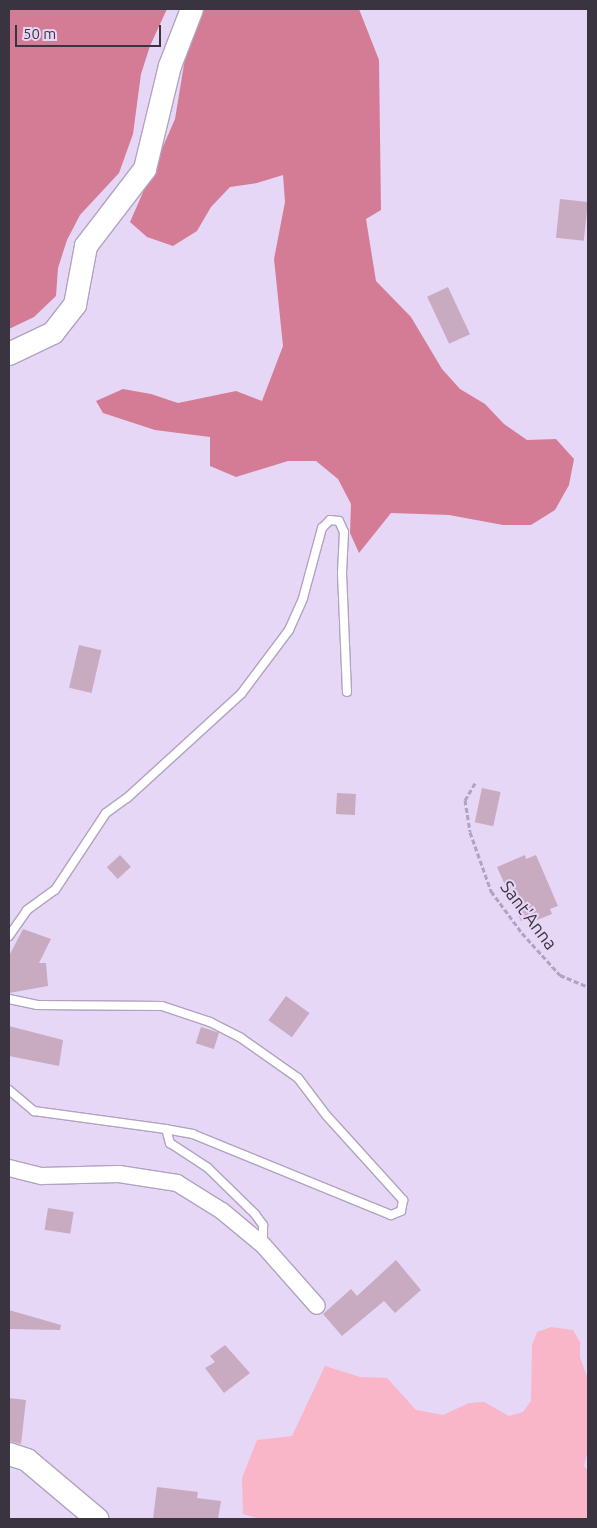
<!DOCTYPE html>
<style>
body{margin:0}
#map{position:relative;width:597px;height:1528px;overflow:hidden;background:#e6d7f6;font-family:Ubuntu,sans-serif}
div>[style]{position:absolute}
.green>*{inset:0;background:#f8b6c8}
.forest>*{inset:0;background:#d47c96}
.building>*{inset:0;background:#c8abc1;transform-origin:0 0}
.path>*{height:3px;margin-top:-1.5px;transform-origin:0;background:repeating-linear-gradient(90deg,#b0a4bd 0 5px,transparent 0 7.5px)}
.roads{filter:drop-shadow(1px 0 #b1a3c0) drop-shadow(-1px 0 #b1a3c0) drop-shadow(0 1px #b1a3c0) drop-shadow(0 -1px #b1a3c0)}
.lane>*{height:8px;margin:-4px;padding:0 4px;transform-origin:4px;border-radius:4px;background:#fff}
.street>*{height:16px;margin:-8px;padding:0 8px;transform-origin:8px;border-radius:8px;background:#fff}
.secondary>*{height:22px;margin:-11px;padding:0 11px;transform-origin:11px;border-radius:11px;background:#fff}
span{translate:-50% -50%;white-space:nowrap;text-align:center;line-height:1.15;-webkit-text-stroke:4px #e6d7f6;paint-order:stroke}
.street-label{font-size:18px;color:#3a3440}
.frame{position:absolute;inset:0;border:10px solid #3a3440;pointer-events:none}
.scale{position:absolute;left:15px;top:25px;width:146px;height:22px;box-sizing:border-box;border:2px solid #3a3440;border-top:0;padding-left:6px;font-size:15px;line-height:18px;white-space:nowrap;color:#3a3440;-webkit-text-stroke:4px #e6d7f6;paint-order:stroke}
</style>
<div id="map">
<div class="green">
<div style="clip-path:polygon(551px 1327px,573px 1330px,580px 1342px,580px 1357px,588px 1380px,588px 1449px,584px 1466px,588px 1471px,588px 1519px,260px 1519px,243px 1514px,242px 1478px,257px 1440px,292px 1436px,325px 1366px,360px 1377px,387px 1378px,416px 1410px,443px 1415px,469px 1403px,484px 1402px,509px 1416px,523px 1412px,531px 1401px,532px 1345px,537px 1332px)"></div>
</div>
<div class="forest">
<div style="clip-path:polygon(9px 9px,167px 9px,150px 46px,141px 74px,133px 134px,119px 173px,80px 215px,67px 240px,58px 268px,56px 296px,34px 317px,9px 329px)"></div>
<div style="clip-path:polygon(202px 9px,359px 9px,379px 60px,381px 210px,366px 219px,376px 281px,411px 317px,442px 369px,460px 389px,485px 404px,504px 424px,527px 440px,556px 439px,574px 459px,569px 485px,555px 510px,531px 525px,503px 525px,449px 515px,391px 513px,359px 553px,350px 533px,351px 504px,338px 479px,316px 461px,288px 461px,236px 477px,210px 466px,210px 437px,155px 430px,103px 413px,96px 401px,123px 389px,151px 394px,178px 403px,236px 391px,262px 401px,283px 346px,274px 259px,285px 202px,283px 175px,257px 183px,230px 187px,211px 207px,197px 231px,173px 246px,147px 237px,130px 222px,175px 119px,186px 52px)"></div>
</div>
<div class="building">
<div style="left:560px;top:199px;width:28px;height:39px;rotate:6deg"></div>
<div style="left:448px;top:287px;width:52px;height:23px;rotate:65deg"></div>
<div style="left:79px;top:645px;width:23px;height:44px;rotate:13deg"></div>
<div style="left:482px;top:788px;width:19px;height:35px;rotate:12deg"></div>
<div style="left:337px;top:793px;width:19px;height:21px;rotate:3deg"></div>
<div style="left:120px;top:855px;width:16px;height:18px;rotate:47deg"></div>
<div style="clip-path:polygon(525px 855px,526px 859px,536px 855px,558px 906px,550px 909px,552px 914px,537px 920px,535px 915px,521px 921px,497px 867px)"></div>
<div style="clip-path:polygon(23px 929px,51px 939px,39px 963px,46px 963px,48px 986px,9px 993px,9px 956px)"></div>
<div style="left:286px;top:996px;width:29px;height:30px;rotate:36deg"></div>
<div style="clip-path:polygon(9px 1026px,63px 1040px,59px 1066px,9px 1056px)"></div>
<div style="left:201px;top:1027px;width:19px;height:17px;rotate:18deg"></div>
<div style="left:48px;top:1208px;width:26px;height:22px;rotate:9deg"></div>
<div style="clip-path:polygon(396px 1260px,421px 1290px,395px 1313px,384px 1301px,342px 1336px,323px 1314px,351px 1289px,357px 1296px)"></div>
<div style="clip-path:polygon(9px 1310px,61px 1325px,60px 1330px,9px 1329px)"></div>
<div style="clip-path:polygon(225px 1345px,250px 1373px,224px 1393px,205px 1368px,215px 1362px,210px 1356px)"></div>
<div style="clip-path:polygon(9px 1398px,26px 1400px,21px 1444px,9px 1441px)"></div>
<div style="clip-path:polygon(157px 1487px,198px 1492px,197px 1498px,221px 1501px,218px 1519px,153px 1519px)"></div>
</div>
<div class="path">
<div style="left:475px;top:783px;width:20px;rotate:120deg"></div>
<div style="left:465px;top:800px;width:32px;rotate:81deg"></div>
<div style="left:470px;top:832px;width:63px;rotate:70.4deg"></div>
<div style="left:491px;top:891px;width:52px;rotate:53.6deg"></div>
<div style="left:522px;top:933px;width:57px;rotate:47.9deg"></div>
<div style="left:560px;top:975px;width:30px;rotate:23deg"></div>
</div>
<div class="roads">
<div class="lane">
<div style="left:9px;top:936px;width:32px;rotate:-55deg"></div>
<div style="left:27px;top:910px;width:34px;rotate:-36deg"></div>
<div style="left:55px;top:890px;width:92px;rotate:-56.5deg"></div>
<div style="left:106px;top:813px;width:26px;rotate:-36deg"></div>
<div style="left:127px;top:798px;width:154px;rotate:-42.4deg"></div>
<div style="left:241px;top:694px;width:80px;rotate:-53.1deg"></div>
<div style="left:289px;top:630px;width:35px;rotate:-66deg"></div>
<div style="left:303px;top:598px;width:73px;rotate:-74.8deg"></div>
<div style="left:322px;top:528px;width:11px;rotate:-45deg"></div>
<div style="left:330px;top:520px;width:9px;rotate:6deg"></div>
<div style="left:339px;top:521px;width:12px;rotate:66deg"></div>
<div style="left:344px;top:532px;width:41px;rotate:92.8deg"></div>
<div style="left:342px;top:573px;width:119px;rotate:87.6deg"></div>
<div style="left:9px;top:999px;width:29px;rotate:12deg"></div>
<div style="left:37px;top:1005px;width:125px;rotate:0.5deg"></div>
<div style="left:162px;top:1006px;width:51px;rotate:18.4deg"></div>
<div style="left:210px;top:1022px;width:35px;rotate:27deg"></div>
<div style="left:241px;top:1038px;width:70px;rotate:35.1deg"></div>
<div style="left:298px;top:1078px;width:46px;rotate:52.9deg"></div>
<div style="left:326px;top:1115px;width:115px;rotate:47.8deg"></div>
<div style="left:403px;top:1200px;width:11px;rotate:100deg"></div>
<div style="left:401px;top:1211px;width:11px;rotate:158deg"></div>
<div style="left:391px;top:1215px;width:214px;rotate:-157.8deg"></div>
<div style="left:193px;top:1134px;width:27px;rotate:-170deg"></div>
<div style="left:166px;top:1129px;width:15px;rotate:74deg"></div>
<div style="left:170px;top:1143px;width:45px;rotate:33.3deg"></div>
<div style="left:208px;top:1168px;width:66px;rotate:44.4deg"></div>
<div style="left:255px;top:1214px;width:14px;rotate:54deg"></div>
<div style="left:263px;top:1225px;width:19px;rotate:90deg"></div>
<div style="left:9px;top:1090px;width:33px;rotate:40deg"></div>
<div style="left:34px;top:1111px;width:133px;rotate:7.8deg"></div>
</div>
<div class="street">
<div style="left:9px;top:1168px;width:34px;rotate:14deg"></div>
<div style="left:42px;top:1176px;width:77px;rotate:-1.5deg"></div>
<div style="left:119px;top:1174px;width:59px;rotate:8.8deg"></div>
<div style="left:177px;top:1183px;width:53px;rotate:31.9deg"></div>
<div style="left:222px;top:1211px;width:53px;rotate:39.7deg"></div>
<div style="left:263px;top:1245px;width:81px;rotate:48.5deg"></div>
</div>
<div class="secondary">
<div style="left:9px;top:354px;width:49px;rotate:-25.5deg"></div>
<div style="left:53px;top:333px;width:36px;rotate:-52deg"></div>
<div style="left:75px;top:305px;width:60px;rotate:-79.4deg"></div>
<div style="left:86px;top:246px;width:97px;rotate:-52.5deg"></div>
<div style="left:145px;top:169px;width:106px;rotate:-76.4deg"></div>
<div style="left:170px;top:66px;width:61px;rotate:-68.9deg"></div>
<div style="left:9px;top:1454px;width:19px;rotate:18deg"></div>
<div style="left:27px;top:1460px;width:92px;rotate:40.1deg"></div>
</div>
</div>
<div class="street-label">
<span style="left:529px;top:915px;rotate:53deg">Sant'Anna</span>
</div>
<div class="frame"></div>
<div class="scale">50 m</div>
</div>
